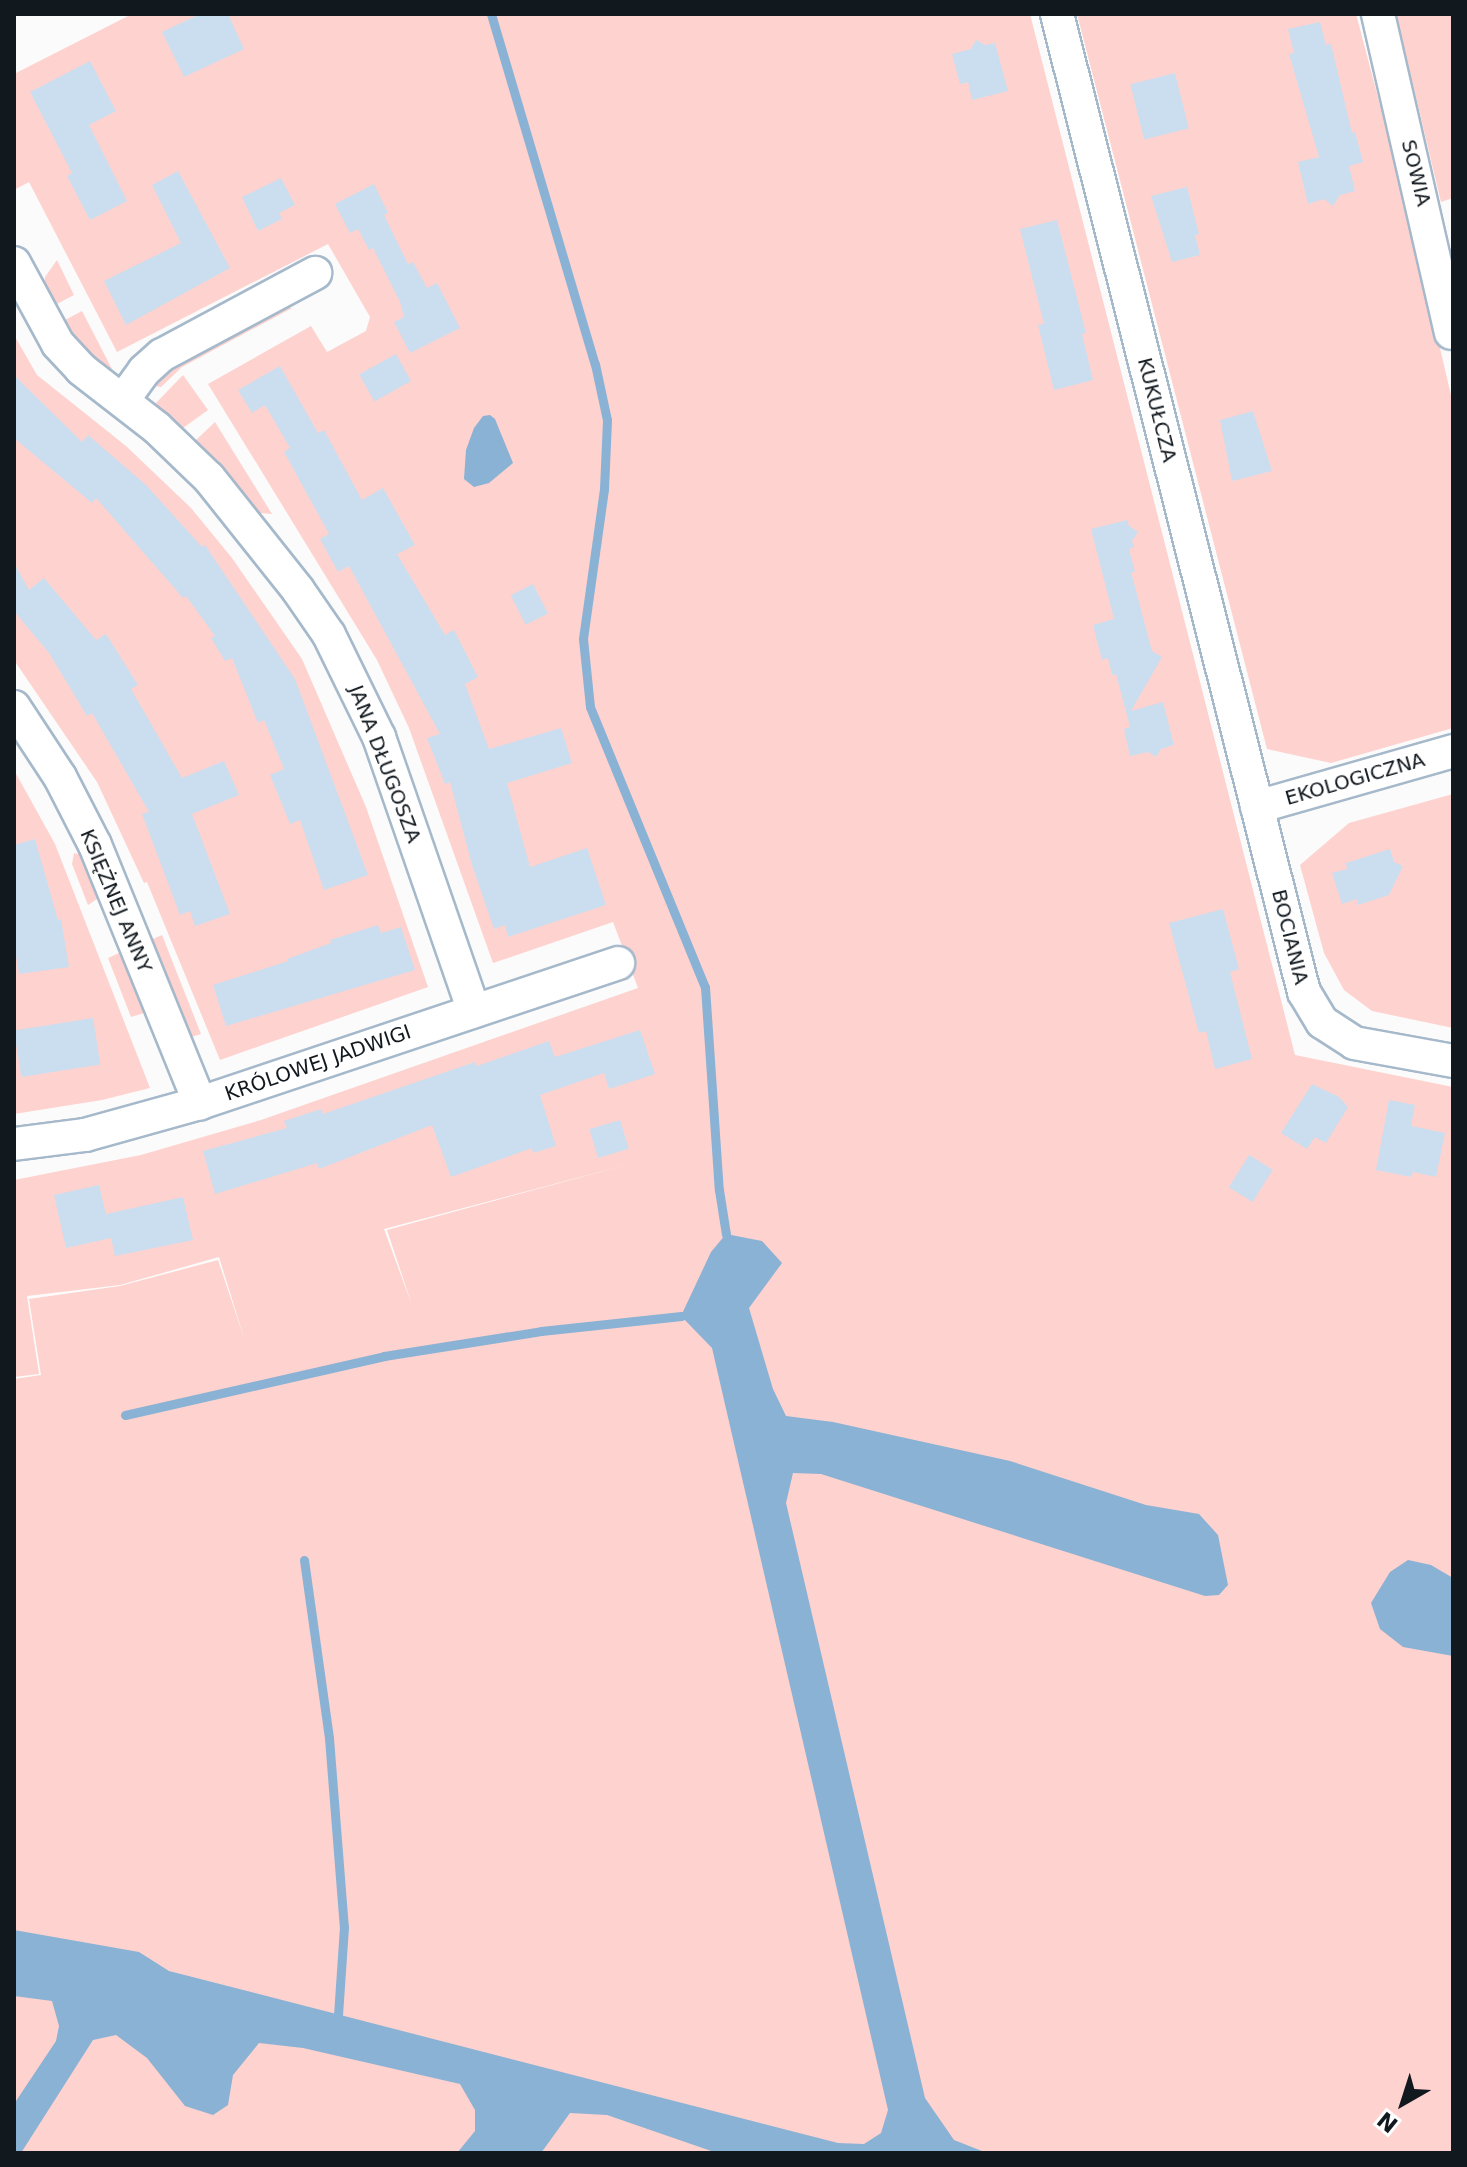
<!DOCTYPE html>
<meta charset="utf-8">
<style>
body{margin:0}
#map{position:relative;width:1467px;height:2167px;overflow:hidden;background:#fbfbfb;font-family:"DejaVu Sans",sans-serif}
div>[style]{position:absolute}
.green>*{inset:0;background:#fed2ce}
.water>*{inset:0;background:#89b2d5}
.stream>*{height:9px;margin:-4.5px;padding:0 4.5px;transform-origin:4.5px;border-radius:4.5px;background:#89b2d5}
.building>*{inset:0;background:#cadef0;transform-origin:0 0}
.roads{filter:drop-shadow(2px 0 #a6b9cb) drop-shadow(-2px 0 #a6b9cb) drop-shadow(0 2px #a6b9cb) drop-shadow(0 -2px #a6b9cb)}
.minor>*{height:32px;margin:-16px;padding:0 16px;transform-origin:16px;border-radius:16px;background:#fff}
span{translate:-50% -50%;white-space:nowrap;text-align:center;line-height:1.15;-webkit-text-stroke:6px #fff;paint-order:stroke}
.street-label{font-size:20px;color:#11181e}
.frame{position:absolute;inset:0;border:16px solid #11181e;pointer-events:none}
.north{position:absolute;left:1363px;top:2063px;width:80px;height:80px;-webkit-text-stroke:6px #fff;paint-order:stroke;rotate:219deg;font-size:22px;font-weight:700;line-height:32px;text-align:center;color:#11181e}
.north::after{content:'';display:block;margin:auto;width:28px;height:36px;background:#11181e;clip-path:polygon(50% 0,100% 100%,50% 72%,0 100%)}
</style>
<div id="map">
<div class="green">
<div style="clip-path:polygon(evenodd,132px 14px,1030px 14px,1295px 1055px,1453px 1087px,1453px 2153px,14px 2153px,14px 1379px,41px 1375px,29px 1299px,120px 1286px,218px 1260px,245px 1341px,219px 1257px,120px 1285px,27px 1296px,39px 1374px,14px 1377px,14px 1180px,141px 1155px,261px 1120px,638px 988px,613px 922px,493px 963px,409px 728px,377px 660px,208px 384px,311px 326px,327px 352px,366px 331px,370px 317px,328px 244px,117px 352px,29px 182px,14px 190px,14px 74px,132px 14px,637px 1162px,387px 1230px,413px 1308px,384px 1229px,637px 1162px)"></div>
<div style="clip-path:polygon(1077px 14px,1356px 14px,1411px 223px,1453px 404px,1453px 728px,1331px 763px,1267px 749px)"></div>
<div style="clip-path:polygon(1396px 14px,1453px 14px,1453px 198px,1441px 202px)"></div>
<div style="clip-path:polygon(57px 260px,74px 295px,55px 305px,51px 304px,44px 288px,45px 277px)"></div>
<div style="clip-path:polygon(282px 307px,292px 308px,182px 367px,161px 387px,155px 386px,163px 375px,184px 358px)"></div>
<div style="clip-path:polygon(82px 311px,112px 369px,102px 365px,65px 325px,65px 320px)"></div>
<div style="clip-path:polygon(14px 335px,37px 375px,126px 446px,191px 508px,232px 558px,302px 659px,366px 807px,428px 987px,220px 1060px,147px 882px,144px 883px,97px 782px,14px 660px)"></div>
<div style="clip-path:polygon(183px 375px,208px 410px,183px 428px,160px 411px,156px 403px)"></div>
<div style="clip-path:polygon(215px 422px,272px 514px,260px 513px,195px 441px)"></div>
<div style="clip-path:polygon(14px 770px,55px 844px,150px 1088px,102px 1100px,14px 1114px)"></div>
<div style="clip-path:polygon(1453px 794px,1453px 1028px,1372px 1011px,1344px 990px,1324px 953px,1300px 865px,1349px 823px)"></div>
<div style="clip-path:polygon(74px 853px,82px 855px,100px 897px,88px 905px,72px 864px)"></div>
<div style="clip-path:polygon(162px 935px,201px 1034px,188px 1038px,149px 946px,153px 939px)"></div>
<div style="clip-path:polygon(119px 953px,125px 955px,146px 1006px,144px 1013px,131px 1017px,108px 958px)"></div>
</div>
<div class="water">
<div style="clip-path:polygon(490px 415px,495px 419px,513px 463px,489px 483px,474px 487px,464px 479px,466px 450px,474px 428px,483px 416px)"></div>
<div style="clip-path:polygon(726px 1234px,762px 1241px,782px 1263px,749px 1308px,773px 1389px,786px 1416px,833px 1422px,1010px 1461px,1146px 1505px,1199px 1514px,1218px 1535px,1228px 1585px,1219px 1595px,1205px 1596px,821px 1474px,793px 1473px,786px 1503px,925px 2098px,954px 2140px,987px 2153px,717px 2153px,607px 2115px,570px 2113px,541px 2153px,457px 2153px,475px 2131px,475px 2110px,460px 2084px,303px 2048px,259px 2043px,233px 2075px,228px 2105px,213px 2115px,185px 2106px,147px 2058px,116px 2035px,93px 2040px,21px 2153px,14px 2153px,14px 2104px,56px 2041px,59px 2026px,52px 2001px,14px 1996px,14px 1930px,139px 1952px,169px 1971px,838px 2143px,864px 2144px,881px 2133px,888px 2110px,712px 1348px,681px 1316px,711px 1252px)"></div>
<div style="clip-path:polygon(1408px 1560px,1431px 1565px,1453px 1578px,1453px 1656px,1403px 1647px,1380px 1629px,1371px 1603px,1390px 1572px)"></div>
</div>
<div class="stream">
<div style="left:491px;top:14px;width:365px;rotate:73.5deg"></div>
<div style="left:595px;top:364px;width:57px;rotate:77.9deg"></div>
<div style="left:607px;top:420px;width:69px;rotate:92.5deg"></div>
<div style="left:604px;top:489px;width:151px;rotate:98deg"></div>
<div style="left:583px;top:639px;width:68px;rotate:84.1deg"></div>
<div style="left:590px;top:707px;width:303px;rotate:67.7deg"></div>
<div style="left:705px;top:987px;width:203px;rotate:86.1deg"></div>
<div style="left:719px;top:1190px;width:45px;rotate:81deg"></div>
<div style="left:125px;top:1415px;width:266px;rotate:-12.8deg"></div>
<div style="left:384px;top:1356px;width:159px;rotate:-9deg"></div>
<div style="left:541px;top:1331px;width:141px;rotate:-6.1deg"></div>
<div style="left:304px;top:1560px;width:180px;rotate:82deg"></div>
<div style="left:329px;top:1738px;width:190px;rotate:85.5deg"></div>
<div style="left:344px;top:1927px;width:88px;rotate:93.9deg"></div>
</div>
<div class="building">
<div style="clip-path:polygon(200px 14px,228px 14px,244px 49px,184px 77px,162px 32px)"></div>
<div style="clip-path:polygon(1320px 22px,1326px 45px,1331px 44px,1352px 133px,1355px 132px,1363px 162px,1349px 166px,1355px 191px,1340px 195px,1333px 206px,1324px 199px,1308px 204px,1298px 162px,1319px 157px,1289px 54px,1294px 53px,1288px 29px)"></div>
<div style="clip-path:polygon(976px 40px,985px 45px,995px 43px,1008px 91px,972px 100px,968px 82px,960px 84px,952px 54px,971px 49px)"></div>
<div style="clip-path:polygon(90px 61px,116px 111px,89px 125px,127px 201px,90px 220px,67px 176px,72px 173px,30px 92px)"></div>
<div style="left:1175px;top:73px;width:57px;height:46px;rotate:76deg"></div>
<div style="clip-path:polygon(178px 171px,230px 268px,126px 325px,104px 281px,181px 243px,152px 185px)"></div>
<div style="clip-path:polygon(281px 178px,295px 205px,279px 213px,282px 219px,258px 231px,242px 197px)"></div>
<div style="clip-path:polygon(374px 184px,388px 213px,384px 215px,408px 264px,413px 262px,427px 288px,437px 283px,460px 328px,410px 353px,394px 322px,404px 317px,400px 302px,373px 248px,369px 250px,358px 229px,350px 233px,335px 204px)"></div>
<div style="clip-path:polygon(1187px 187px,1199px 234px,1195px 235px,1200px 255px,1172px 262px,1151px 196px)"></div>
<div style="clip-path:polygon(1057px 220px,1086px 333px,1082px 334px,1093px 380px,1054px 390px,1038px 325px,1044px 324px,1020px 229px)"></div>
<div style="left:396px;top:354px;width:31px;height:42px;rotate:61deg"></div>
<div style="clip-path:polygon(280px 366px,318px 433px,324px 430px,362px 500px,383px 488px,415px 545px,397px 554px,445px 635px,454px 630px,478px 677px,465px 684px,489px 749px,561px 728px,572px 763px,507px 783px,530px 867px,587px 848px,606px 905px,508px 937px,505px 925px,494px 929px,472px 865px,450px 782px,445px 784px,427px 738px,440px 734px,349px 566px,338px 572px,320px 539px,329px 534px,284px 452px,290px 448px,265px 405px,252px 413px,238px 390px)"></div>
<div style="clip-path:polygon(14px 375px,82px 442px,88px 435px,146px 485px,202px 547px,205px 545px,295px 679px,368px 875px,324px 890px,300px 820px,290px 824px,270px 775px,284px 769px,264px 720px,258px 723px,232px 658px,225px 661px,211px 638px,215px 636px,186px 596px,183px 598px,96px 498px,92px 503px,14px 438px)"></div>
<div style="clip-path:polygon(1253px 411px,1272px 471px,1232px 481px,1220px 420px)"></div>
<div style="clip-path:polygon(1127px 520px,1129px 526px,1138px 532px,1132px 541px,1134px 547px,1129px 549px,1135px 572px,1131px 572px,1152px 651px,1162px 657px,1131px 711px,1163px 702px,1174px 745px,1161px 749px,1156px 757px,1148px 752px,1130px 756px,1124px 729px,1130px 727px,1116px 674px,1112px 675px,1108px 658px,1102px 660px,1093px 625px,1114px 619px,1091px 529px)"></div>
<div style="clip-path:polygon(14px 563px,29px 590px,44px 578px,96px 640px,106px 634px,138px 685px,131px 689px,182px 778px,224px 761px,239px 795px,192px 814px,230px 914px,195px 926px,190px 911px,180px 915px,142px 814px,149px 812px,92px 713px,87px 716px,49px 653px,14px 611px)"></div>
<div style="left:533px;top:584px;width:33px;height:25px;rotate:63deg"></div>
<div style="clip-path:polygon(35px 839px,58px 920px,61px 919px,69px 967px,19px 974px,14px 943px,14px 845px)"></div>
<div style="clip-path:polygon(1390px 849px,1394px 862px,1403px 866px,1389px 895px,1358px 905px,1357px 899px,1342px 904px,1332px 873px,1347px 869px,1346px 863px)"></div>
<div style="clip-path:polygon(1223px 909px,1239px 969px,1230px 972px,1252px 1059px,1215px 1069px,1206px 1031px,1199px 1033px,1169px 923px)"></div>
<div style="clip-path:polygon(378px 925px,381px 933px,401px 927px,415px 970px,226px 1026px,213px 985px,288px 961px,287px 959px,331px 943px,330px 940px)"></div>
<div style="left:93px;top:1018px;width:47px;height:80px;rotate:81deg"></div>
<div style="clip-path:polygon(640px 1030px,655px 1074px,609px 1089px,604px 1073px,540px 1095px,556px 1146px,533px 1153px,532px 1148px,451px 1177px,432px 1125px,319px 1169px,317px 1163px,215px 1194px,203px 1151px,287px 1128px,284px 1121px,321px 1109px,323px 1114px,475px 1062px,477px 1066px,549px 1041px,555px 1057px)"></div>
<div style="clip-path:polygon(1312px 1084px,1339px 1097px,1348px 1107px,1326px 1143px,1315px 1137px,1307px 1149px,1281px 1133px)"></div>
<div style="clip-path:polygon(1389px 1100px,1415px 1105px,1411px 1126px,1445px 1133px,1436px 1177px,1413px 1172px,1411px 1177px,1376px 1170px)"></div>
<div style="left:620px;top:1120px;width:30px;height:32px;rotate:73deg"></div>
<div style="left:1249px;top:1155px;width:28px;height:38px;rotate:32deg"></div>
<div style="clip-path:polygon(99px 1185px,106px 1214px,183px 1197px,193px 1240px,115px 1256px,111px 1238px,66px 1248px,54px 1195px)"></div>
</div>
<div class="roads">
<div class="minor">
<div style="left:1057px;top:14px;width:1009px;rotate:75.83deg"></div>
<div style="left:1304px;top:992px;width:35px;rotate:59deg"></div>
<div style="left:1322px;top:1022px;width:38px;rotate:33deg"></div>
<div style="left:1354px;top:1043px;width:101px;rotate:10.3deg"></div>
<div style="left:1378px;top:14px;width:327px;rotate:77.1deg"></div>
<div style="left:14px;top:263px;width:92px;rotate:61.5deg"></div>
<div style="left:58px;top:344px;width:34px;rotate:47deg"></div>
<div style="left:81px;top:369px;width:96px;rotate:37.8deg"></div>
<div style="left:157px;top:428px;width:72px;rotate:43.9deg"></div>
<div style="left:209px;top:478px;width:143px;rotate:51.5deg"></div>
<div style="left:298px;top:590px;width:55px;rotate:55.4deg"></div>
<div style="left:329px;top:635px;width:114px;rotate:63.9deg"></div>
<div style="left:379px;top:737px;width:290px;rotate:70.9deg"></div>
<div style="left:123px;top:400px;width:36px;rotate:-54deg"></div>
<div style="left:144px;top:371px;width:24px;rotate:-42deg"></div>
<div style="left:162px;top:355px;width:174px;rotate:-28.2deg"></div>
<div style="left:14px;top:707px;width:84px;rotate:56.7deg"></div>
<div style="left:60px;top:777px;width:76px;rotate:62.8deg"></div>
<div style="left:95px;top:845px;width:279px;rotate:67.9deg"></div>
<div style="left:1257px;top:807px;width:204px;rotate:-15.9deg"></div>
<div style="left:14px;top:1144px;width:72px;rotate:-7.2deg"></div>
<div style="left:85px;top:1135px;width:119px;rotate:-15.5deg"></div>
<div style="left:200px;top:1103px;width:441px;rotate:-18.5deg"></div>
</div>
</div>
<div class="street-label">
<span style="left:1416px;top:173px;rotate:76deg">SOWIA</span>
<span style="left:1157px;top:410px;rotate:76deg">KUKUŁCZA</span>
<span style="left:385px;top:764px;rotate:69deg">JANA DŁUGOSZA</span>
<span style="left:1355px;top:779px;rotate:-16deg">EKOLOGICZNA</span>
<span style="left:116px;top:901px;rotate:67deg">KSIĘŻNEJ ANNY</span>
<span style="left:1290px;top:937px;rotate:76deg">BOCIANIA</span>
<span style="left:318px;top:1063px;rotate:-19deg">KRÓLOWEJ JADWIGI</span>
</div>
<div class="frame"></div>
<div class="north">N</div>
</div>
